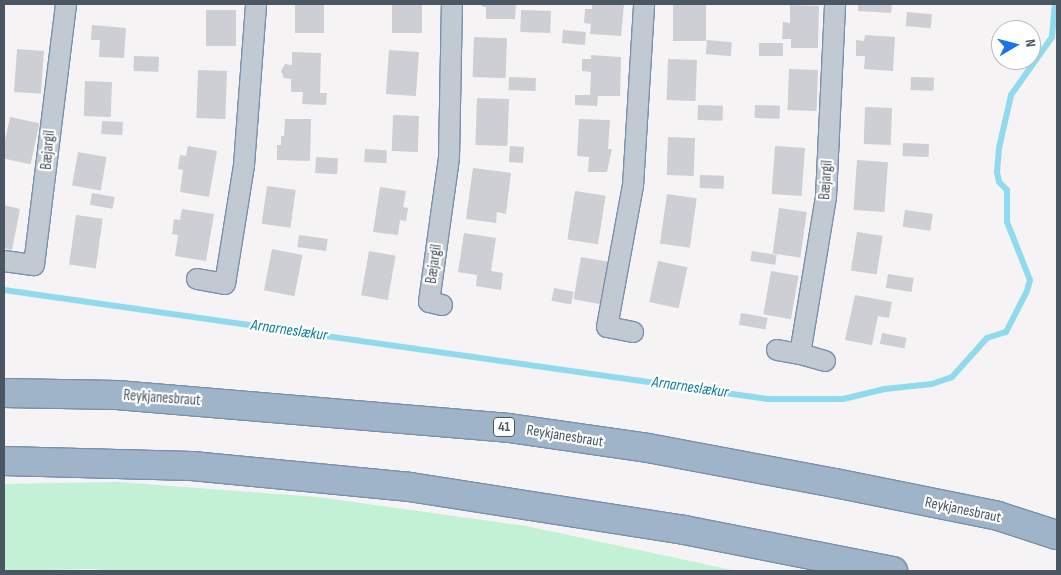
<!DOCTYPE html>
<meta charset="utf-8">
<style>
body{margin:0}
#map{position:relative;width:1061px;height:575px;overflow:hidden;background:#f5f3f3;font-family:"Sofia Sans Condensed",sans-serif}
div>[style]{position:absolute}
.green>*{inset:0;background:#c3f1d5}
.stream>*{height:6px;margin:-3px;padding:0 3px;transform-origin:3px;border-radius:3px;background:#90daee}
.building>*{inset:0;background:#cdcfd5;transform-origin:0 0}
.roads{filter:drop-shadow(1px 0 #7690ad) drop-shadow(-1px 0 #7690ad) drop-shadow(0 1px #7690ad) drop-shadow(0 -1px #7690ad)}
.minor>*{height:20px;margin:-10px;padding:0 10px;transform-origin:10px;border-radius:10px;background:#c1cad2}
.trunk>*{height:28px;margin:-14px;padding:0 14px;transform-origin:14px;border-radius:14px;background:#9fb4c9}
span{translate:-50% -50%;white-space:nowrap;text-align:center;line-height:1.15;-webkit-text-stroke:4.5px #fff;paint-order:stroke}
.shield-label span{padding:1px 4px;background:#fff;border:1px solid;border-radius:4px;-webkit-text-stroke-width:0}
.shield-label{font-size:14px;color:#4a5661;font-weight:700}
.street-label{font-size:15px;color:#4a5661}
.water-label{font-size:16px;color:#0c7c9b;font-style:italic}
.frame{position:absolute;inset:0;border:5px solid #4a5661;pointer-events:none}
.north{position:absolute;left:991px;top:20px;width:50px;height:50px;box-sizing:border-box;background:#fff;border:1px solid #b7bbc0;border-radius:50%;rotate:82deg;font-size:14px;font-weight:700;line-height:20px;text-align:center;color:#4a5661}
.north::after{content:'';display:block;margin:auto;width:18px;height:22px;background:#1a73e8;clip-path:polygon(50% 0,100% 100%,50% 72%,0 100%)}
</style>
<div id="map">
<div class="green">
<div style="clip-path:polygon(118px 482px,317px 497px,526px 526px,737px 571px,104px 571px,95px 569px,4px 571px,4px 484px)"></div>
</div>
<div class="stream">
<div style="left:4px;top:290px;width:771px;rotate:8.13deg"></div>
<div style="left:767px;top:399px;width:76px"></div>
<div style="left:843px;top:399px;width:43px;rotate:-13.4deg"></div>
<div style="left:885px;top:389px;width:47px;rotate:-6.1deg"></div>
<div style="left:932px;top:384px;width:21px;rotate:-19deg"></div>
<div style="left:952px;top:377px;width:52px;rotate:-48.1deg"></div>
<div style="left:987px;top:338px;width:20px;rotate:-18deg"></div>
<div style="left:1006px;top:332px;width:46px;rotate:-62.9deg"></div>
<div style="left:1027px;top:291px;width:11px;rotate:-75deg"></div>
<div style="left:1030px;top:280px;width:62px;rotate:-111.6deg"></div>
<div style="left:1007px;top:222px;width:32px;rotate:-90deg"></div>
<div style="left:1007px;top:190px;width:11px;rotate:-135deg"></div>
<div style="left:999px;top:182px;width:10px;rotate:-101deg"></div>
<div style="left:997px;top:172px;width:24px;rotate:-85deg"></div>
<div style="left:999px;top:148px;width:54px;rotate:-77.2deg"></div>
<div style="left:1011px;top:95px;width:71px;rotate:-54.7deg"></div>
<div style="left:1052px;top:37px;width:33px;rotate:-85deg"></div>
</div>
<div class="building">
<div style="left:295px;top:4px;width:29px;height:29px"></div>
<div style="left:392px;top:4px;width:30px;height:29px"></div>
<div style="clip-path:polygon(482px 4px,516px 4px,515px 19px,486px 19px,486px 7px,482px 7px)"></div>
<div style="clip-path:polygon(592px 4px,624px 4px,621px 36px,590px 34px,591px 24px,584px 23px,585px 9px,592px 9px)"></div>
<div style="left:673px;top:4px;width:33px;height:37px"></div>
<div style="clip-path:polygon(858px 4px,892px 4px,891px 13px,858px 11px)"></div>
<div style="clip-path:polygon(790px 5px,819px 6px,818px 48px,791px 48px,791px 39px,782px 39px,783px 22px,790px 23px)"></div>
<div style="left:206px;top:10px;width:30px;height:36px"></div>
<div style="left:521px;top:10px;width:30px;height:22px;rotate:2deg"></div>
<div style="left:907px;top:12px;width:25px;height:14px;rotate:5deg"></div>
<div style="clip-path:polygon(92px 25px,126px 28px,124px 58px,99px 57px,100px 40px,91px 40px)"></div>
<div style="left:563px;top:30px;width:23px;height:13px;rotate:5deg"></div>
<div style="clip-path:polygon(865px 35px,895px 37px,893px 71px,864px 69px,865px 56px,856px 56px,856px 40px,864px 41px)"></div>
<div style="left:474px;top:37px;width:33px;height:40px;rotate:2deg"></div>
<div style="left:707px;top:40px;width:25px;height:14px;rotate:5deg"></div>
<div style="left:759px;top:43px;width:24px;height:13px"></div>
<div style="left:17px;top:49px;width:27px;height:43px;rotate:4deg"></div>
<div style="left:389px;top:50px;width:30px;height:44px;rotate:4deg"></div>
<div style="clip-path:polygon(292px 52px,321px 53px,320px 93px,327px 93px,326px 105px,302px 104px,303px 92px,291px 92px,291px 79px,284px 78px,281px 71px,285px 64px,292px 65px)"></div>
<div style="clip-path:polygon(591px 55px,621px 57px,620px 96px,598px 96px,597px 106px,575px 105px,575px 95px,590px 95px,591px 72px,582px 71px,582px 59px,591px 59px)"></div>
<div style="left:134px;top:56px;width:25px;height:15px;rotate:2deg"></div>
<div style="left:668px;top:59px;width:29px;height:41px;rotate:2deg"></div>
<div style="left:789px;top:69px;width:29px;height:41px;rotate:2deg"></div>
<div style="left:198px;top:70px;width:29px;height:48px;rotate:2deg"></div>
<div style="left:509px;top:77px;width:27px;height:13px;rotate:2deg"></div>
<div style="left:911px;top:77px;width:23px;height:13px;rotate:2deg"></div>
<div style="left:85px;top:81px;width:27px;height:35px;rotate:2deg"></div>
<div style="left:477px;top:98px;width:32px;height:47px;rotate:2deg"></div>
<div style="left:698px;top:105px;width:25px;height:15px;rotate:2deg"></div>
<div style="left:755px;top:105px;width:25px;height:13px;rotate:2deg"></div>
<div style="left:865px;top:107px;width:27px;height:37px;rotate:2deg"></div>
<div style="left:393px;top:115px;width:26px;height:36px;rotate:2deg"></div>
<div style="left:10px;top:117px;width:30px;height:42px;rotate:12deg"></div>
<div style="clip-path:polygon(285px 119px,311px 119px,310px 161px,277px 160px,277px 145px,281px 145px,281px 136px,284px 136px)"></div>
<div style="clip-path:polygon(579px 119px,610px 120px,608px 149px,612px 149px,607px 172px,588px 172px,589px 157px,577px 156px)"></div>
<div style="left:102px;top:121px;width:21px;height:13px;rotate:3deg"></div>
<div style="left:668px;top:137px;width:27px;height:38px;rotate:2deg"></div>
<div style="left:903px;top:143px;width:26px;height:13px;rotate:2deg"></div>
<div style="clip-path:polygon(188px 146px,217px 151px,209px 197px,180px 192px,183px 170px,178px 169px,180px 155px,186px 156px)"></div>
<div style="left:510px;top:146px;width:14px;height:16px;rotate:4deg"></div>
<div style="left:775px;top:146px;width:30px;height:48px;rotate:4deg"></div>
<div style="left:365px;top:149px;width:22px;height:13px;rotate:3deg"></div>
<div style="left:78px;top:152px;width:29px;height:34px;rotate:10deg"></div>
<div style="left:316px;top:157px;width:22px;height:16px;rotate:3deg"></div>
<div style="left:857px;top:160px;width:31px;height:50px;rotate:4deg"></div>
<div style="clip-path:polygon(473px 168px,511px 173px,506px 214px,497px 212px,496px 223px,466px 219px)"></div>
<div style="left:700px;top:175px;width:24px;height:13px;rotate:2deg"></div>
<div style="left:267px;top:186px;width:29px;height:38px;rotate:8deg"></div>
<div style="clip-path:polygon(380px 187px,406px 191px,403px 207px,408px 208px,406px 221px,400px 220px,398px 235px,373px 232px)"></div>
<div style="left:575px;top:191px;width:31px;height:49px;rotate:9deg"></div>
<div style="left:92px;top:193px;width:23px;height:12px;rotate:10deg"></div>
<div style="left:667px;top:194px;width:30px;height:50px;rotate:8deg"></div>
<div style="clip-path:polygon(4px 205px,20px 209px,12px 250px,4px 248px)"></div>
<div style="left:779px;top:208px;width:28px;height:46px;rotate:8deg"></div>
<div style="clip-path:polygon(182px 209px,214px 214px,206px 261px,175px 256px,178px 235px,172px 234px,174px 219px,180px 220px)"></div>
<div style="left:905px;top:210px;width:28px;height:17px;rotate:8deg"></div>
<div style="left:76px;top:215px;width:27px;height:50px;rotate:8deg"></div>
<div style="left:857px;top:232px;width:26px;height:39px;rotate:9deg"></div>
<div style="clip-path:polygon(464px 233px,496px 238px,491px 271px,503px 273px,501px 290px,476px 286px,477px 275px,458px 272px)"></div>
<div style="left:299px;top:235px;width:29px;height:12px;rotate:8deg"></div>
<div style="left:272px;top:249px;width:31px;height:42px;rotate:11deg"></div>
<div style="left:369px;top:251px;width:27px;height:45px;rotate:10deg"></div>
<div style="left:752px;top:251px;width:25px;height:10px;rotate:9deg"></div>
<div style="left:581px;top:257px;width:29px;height:43px;rotate:10deg"></div>
<div style="left:658px;top:261px;width:30px;height:42px;rotate:12deg"></div>
<div style="left:771px;top:271px;width:28px;height:44px;rotate:10deg"></div>
<div style="left:888px;top:274px;width:26px;height:14px;rotate:9deg"></div>
<div style="left:554px;top:288px;width:20px;height:13px;rotate:11deg"></div>
<div style="clip-path:polygon(855px 295px,892px 302px,889px 318px,878px 316px,872px 345px,845px 340px)"></div>
<div style="left:741px;top:313px;width:27px;height:12px;rotate:10deg"></div>
<div style="left:882px;top:333px;width:25px;height:11px;rotate:11deg"></div>
</div>
<div class="roads">
<div class="minor">
<div style="left:4px;top:261px;width:30px;rotate:8deg"></div>
<div style="left:34px;top:265px;width:263px;rotate:-83deg"></div>
<div style="left:197px;top:279px;width:28px;rotate:10deg"></div>
<div style="left:225px;top:284px;width:121px;rotate:-80.9deg"></div>
<div style="left:244px;top:165px;width:161px;rotate:-85.7deg"></div>
<div style="left:442px;top:305px;width:13px;rotate:-167deg"></div>
<div style="left:429px;top:302px;width:146px;rotate:-82.1deg"></div>
<div style="left:449px;top:157px;width:153px;rotate:-88.9deg"></div>
<div style="left:633px;top:332px;width:26px;rotate:-169deg"></div>
<div style="left:607px;top:327px;width:143px;rotate:-79.6deg"></div>
<div style="left:633px;top:186px;width:182px;rotate:-86.5deg"></div>
<div style="left:777px;top:350px;width:23px;rotate:10deg"></div>
<div style="left:825px;top:361px;width:26px;rotate:-164deg"></div>
<div style="left:800px;top:354px;width:159px;rotate:-80.6deg"></div>
<div style="left:826px;top:197px;width:193px;rotate:-87.3deg"></div>
</div>
<div class="trunk">
<div style="left:4px;top:393px;width:113px;rotate:1deg"></div>
<div style="left:117px;top:395px;width:393px;rotate:4.8deg"></div>
<div style="left:509px;top:428px;width:140px;rotate:8.2deg"></div>
<div style="left:648px;top:448px;width:190px;rotate:10.6deg"></div>
<div style="left:835px;top:483px;width:166px;rotate:11.4deg"></div>
<div style="left:998px;top:516px;width:62px;rotate:17.9deg"></div>
<div style="left:4px;top:461px;width:188px;rotate:1.5deg"></div>
<div style="left:192px;top:466px;width:219px;rotate:5.5deg"></div>
<div style="left:410px;top:487px;width:277px;rotate:8.9deg"></div>
<div style="left:684px;top:530px;width:213px;rotate:11.1deg"></div>
</div>
</div>
<div class="shield-label">
<span style="left:504px;top:427px">41</span>
</div>
<div class="street-label">
<span style="left:48px;top:150px;rotate:-85deg">Bæjargil</span>
<span style="left:826px;top:180px;rotate:-86deg">Bæjargil</span>
<span style="left:434px;top:264px;rotate:-82deg">Bæjargil</span>
<span style="left:162px;top:398px;rotate:4deg">Reykjanesbraut</span>
<span style="left:565px;top:436px;rotate:9deg">Reykjanesbraut</span>
<span style="left:963px;top:510px;rotate:12deg">Reykjanesbraut</span>
</div>
<div class="water-label">
<span style="left:289px;top:331px;rotate:8deg">Arnarneslækur</span>
<span style="left:690px;top:388px;rotate:8deg">Arnarneslækur</span>
</div>
<div class="frame"></div>
<div class="north">N</div>
</div>
